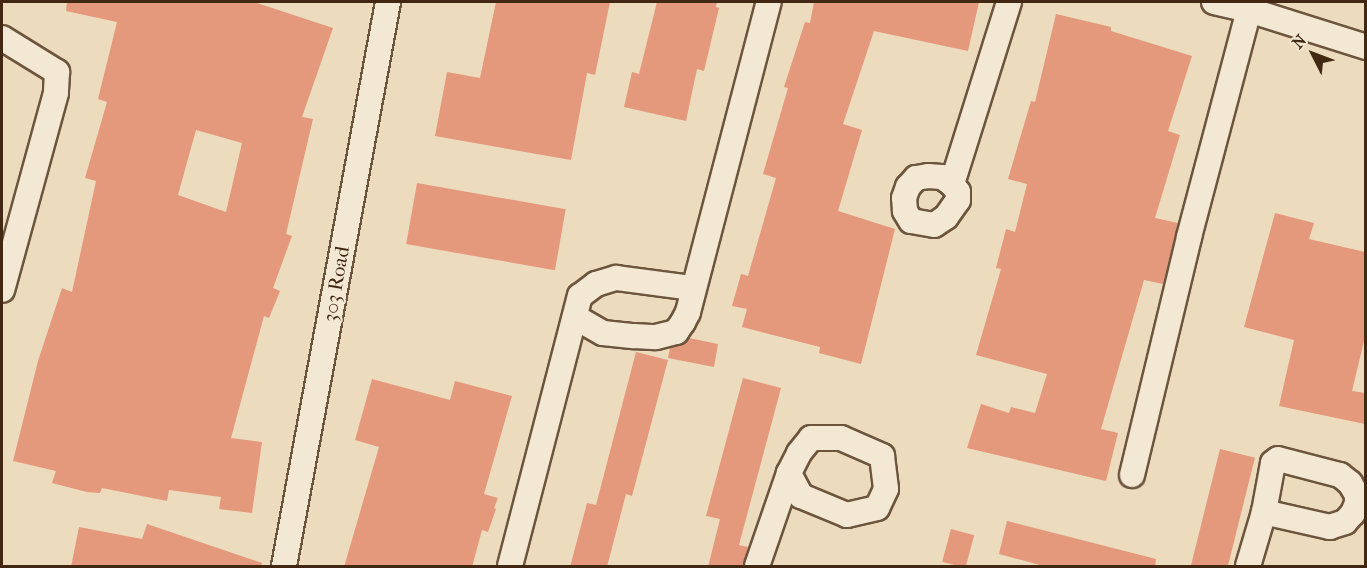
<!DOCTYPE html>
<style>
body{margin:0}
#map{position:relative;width:1367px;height:568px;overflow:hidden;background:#eddbbd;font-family:"IM FELL French Canon",serif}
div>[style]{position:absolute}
.building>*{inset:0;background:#e4987c;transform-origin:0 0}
.roads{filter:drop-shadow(2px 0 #6d553d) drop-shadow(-2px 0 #6d553d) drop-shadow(0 2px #6d553d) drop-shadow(0 -2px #6d553d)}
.minor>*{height:24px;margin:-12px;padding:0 12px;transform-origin:12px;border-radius:12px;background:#f3e8d4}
span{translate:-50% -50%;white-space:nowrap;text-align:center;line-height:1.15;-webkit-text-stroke:4.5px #f3e8d4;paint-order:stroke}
.street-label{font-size:20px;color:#422812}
.frame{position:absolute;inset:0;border:3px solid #422812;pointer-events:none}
.north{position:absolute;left:1283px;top:24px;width:60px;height:60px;-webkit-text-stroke:4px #f3e8d4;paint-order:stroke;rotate:312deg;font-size:16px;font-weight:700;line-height:24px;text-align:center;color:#422812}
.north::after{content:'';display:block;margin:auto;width:21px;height:27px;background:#422812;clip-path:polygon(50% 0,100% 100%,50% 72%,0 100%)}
</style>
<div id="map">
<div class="building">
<div style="clip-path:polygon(evenodd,67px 2px,254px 2px,333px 28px,302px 117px,313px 119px,286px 234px,292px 236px,273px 288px,280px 291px,269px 318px,264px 316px,231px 438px,262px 442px,252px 513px,219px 509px,221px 497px,169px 490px,167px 501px,102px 488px,100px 493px,87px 492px,52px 483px,56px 471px,13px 461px,38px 361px,62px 288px,72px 292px,96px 181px,85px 178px,107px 102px,98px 99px,117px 22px,66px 11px,67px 2px,196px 130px,242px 143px,226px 212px,178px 195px,196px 130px)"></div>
<div style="clip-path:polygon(496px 2px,610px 2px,595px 75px,587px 73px,571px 160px,435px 136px,447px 72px,480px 78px)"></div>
<div style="clip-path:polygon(657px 2px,717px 2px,716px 7px,719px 8px,704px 71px,697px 69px,686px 121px,624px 107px,632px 72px,639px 74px)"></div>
<div style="clip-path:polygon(814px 2px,979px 2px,968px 51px,874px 31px,843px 124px,862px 130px,838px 211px,895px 229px,861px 364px,819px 353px,820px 347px,742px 327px,747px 309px,732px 306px,741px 274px,748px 276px,776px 178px,763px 174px,788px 88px,784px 87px,805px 22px,810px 23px)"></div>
<div style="clip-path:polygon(1056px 14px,1111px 27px,1111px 31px,1192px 56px,1168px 131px,1180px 135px,1155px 218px,1178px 223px,1163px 284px,1144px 280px,1101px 429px,1118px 433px,1106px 481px,967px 448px,981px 404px,1009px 413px,1011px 407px,1035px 413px,1047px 374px,976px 355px,1001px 269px,996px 268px,1006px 229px,1015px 232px,1027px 184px,1008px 179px,1031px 101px,1035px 102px)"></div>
<div style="left:417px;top:183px;width:151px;height:62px;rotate:10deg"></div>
<div style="clip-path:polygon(1275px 213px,1314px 223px,1309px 239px,1365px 252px,1365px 337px,1352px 391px,1365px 393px,1365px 424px,1279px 406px,1294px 340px,1244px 327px)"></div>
<div style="clip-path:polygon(689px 338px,718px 344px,714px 367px,668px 358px,670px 348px,680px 345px)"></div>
<div style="clip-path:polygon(636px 352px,668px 360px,632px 496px,626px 494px,607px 567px,570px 567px,587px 503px,596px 505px)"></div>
<div style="clip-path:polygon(743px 378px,781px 388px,739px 545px,748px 547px,743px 567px,708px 567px,720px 519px,706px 516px)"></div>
<div style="clip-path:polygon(372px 379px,450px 400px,455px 381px,512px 396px,484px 494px,498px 498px,494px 508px,496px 509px,488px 532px,482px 530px,472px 567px,344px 567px,379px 447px,355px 440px)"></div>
<div style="left:1220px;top:449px;width:36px;height:122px;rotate:14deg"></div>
<div style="clip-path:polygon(1007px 521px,1156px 559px,1155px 567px,1047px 567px,999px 554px)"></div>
<div style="clip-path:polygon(147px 524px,262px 563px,261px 567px,71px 567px,79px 527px,142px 539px)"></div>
<div style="left:951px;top:529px;width:24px;height:34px;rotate:15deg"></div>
</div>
<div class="roads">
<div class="minor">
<div style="left:1214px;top:2px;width:36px;rotate:13deg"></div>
<div style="left:1249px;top:10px;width:123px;rotate:17.5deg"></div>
<div style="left:2px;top:38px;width:65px;rotate:31.7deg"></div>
<div style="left:57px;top:72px;width:21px;rotate:93deg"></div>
<div style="left:56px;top:93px;width:204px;rotate:105.3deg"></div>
<div style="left:928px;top:176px;width:14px;rotate:4deg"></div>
<div style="left:942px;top:177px;width:12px;rotate:35deg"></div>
<div style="left:952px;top:184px;width:10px;rotate:53deg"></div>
<div style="left:958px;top:192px;width:8px;rotate:90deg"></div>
<div style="left:958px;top:200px;width:21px;rotate:125deg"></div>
<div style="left:946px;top:217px;width:14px;rotate:146deg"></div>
<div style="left:934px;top:225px;width:23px;rotate:-170deg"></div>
<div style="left:911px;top:221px;width:12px;rotate:-121deg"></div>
<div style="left:905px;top:211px;width:13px;rotate:-94deg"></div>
<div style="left:904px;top:198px;width:12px;rotate:-70deg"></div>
<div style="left:908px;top:187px;width:12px;rotate:-48deg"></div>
<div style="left:916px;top:178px;width:12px;rotate:-9deg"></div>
<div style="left:952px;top:184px;width:191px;rotate:-72.6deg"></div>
<div style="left:575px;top:317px;width:32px;rotate:30deg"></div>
<div style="left:603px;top:333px;width:31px;rotate:6deg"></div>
<div style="left:634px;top:336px;width:22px;rotate:3deg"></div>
<div style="left:656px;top:337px;width:21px;rotate:-14deg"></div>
<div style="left:676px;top:332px;width:12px;rotate:-55deg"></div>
<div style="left:683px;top:322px;width:11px;rotate:-63deg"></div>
<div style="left:688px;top:312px;width:320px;rotate:-75.4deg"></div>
<div style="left:1132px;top:475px;width:245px;rotate:-76.5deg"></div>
<div style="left:1189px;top:237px;width:235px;rotate:-75.2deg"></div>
<div style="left:284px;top:566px;width:574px;rotate:-79.55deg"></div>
<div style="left:510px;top:566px;width:279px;rotate:-75.5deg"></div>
<div style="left:580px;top:296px;width:20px;rotate:-37deg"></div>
<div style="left:596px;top:284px;width:21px;rotate:-17deg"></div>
<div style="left:616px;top:278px;width:77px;rotate:7.5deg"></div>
<div style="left:757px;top:566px;width:98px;rotate:-71deg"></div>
<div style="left:789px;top:473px;width:22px;rotate:-63deg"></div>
<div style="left:799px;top:453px;width:19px;rotate:-51deg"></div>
<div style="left:811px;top:438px;width:30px"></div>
<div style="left:841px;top:438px;width:45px;rotate:23.7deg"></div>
<div style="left:882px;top:456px;width:33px;rotate:83deg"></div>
<div style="left:886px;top:489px;width:21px;rotate:115deg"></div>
<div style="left:877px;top:508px;width:31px;rotate:167deg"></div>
<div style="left:847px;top:515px;width:50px;rotate:-157.6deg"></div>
<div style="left:801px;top:496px;width:26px;rotate:-118deg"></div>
<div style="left:1248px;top:566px;width:56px;rotate:-73.5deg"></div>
<div style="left:1264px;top:512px;width:50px;rotate:-79.6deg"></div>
<div style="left:1273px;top:463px;width:6px;rotate:-39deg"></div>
<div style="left:1278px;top:459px;width:64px;rotate:14.5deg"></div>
<div style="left:1340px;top:475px;width:13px;rotate:39deg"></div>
<div style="left:1350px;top:483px;width:14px;rotate:60deg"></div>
<div style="left:1357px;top:495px;width:8px;rotate:90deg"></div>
<div style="left:1357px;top:503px;width:11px;rotate:112deg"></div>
<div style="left:1353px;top:513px;width:12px;rotate:132deg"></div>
<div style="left:1345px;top:522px;width:16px;rotate:162deg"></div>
<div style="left:1330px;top:527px;width:68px;rotate:-167.2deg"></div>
</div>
</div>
<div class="street-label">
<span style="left:336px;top:284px;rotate:-80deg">303 Road</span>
</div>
<div class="frame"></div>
<div class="north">N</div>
</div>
